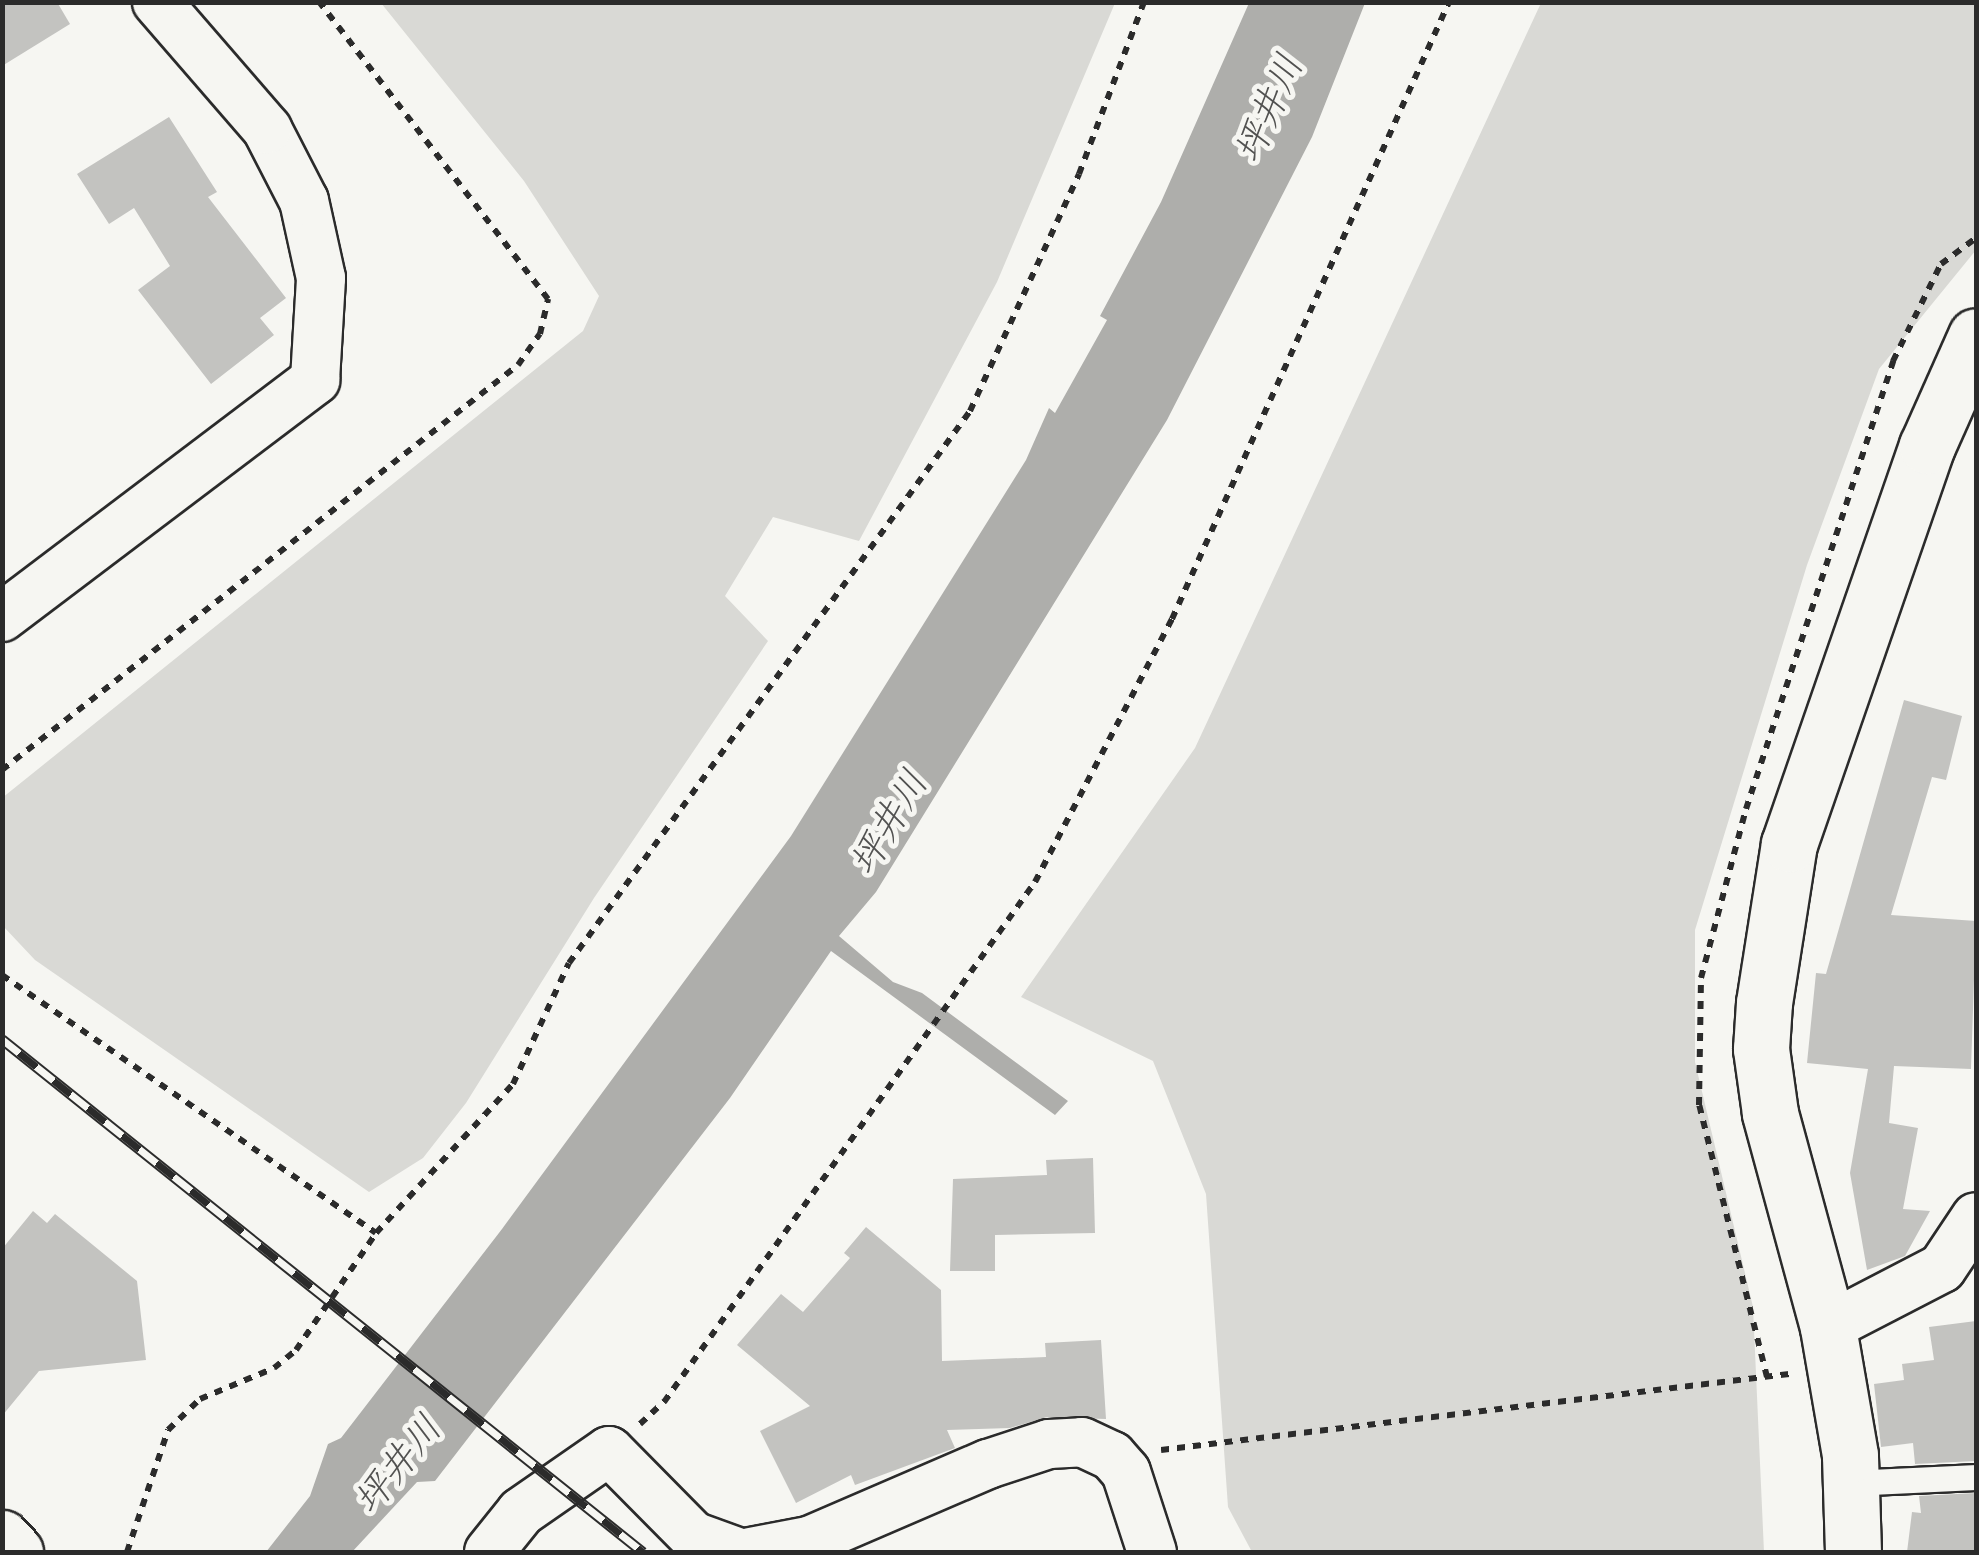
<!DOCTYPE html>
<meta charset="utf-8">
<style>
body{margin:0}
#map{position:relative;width:1979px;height:1555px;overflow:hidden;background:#f6f6f2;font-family:"Shantell Sans","Klee One",sans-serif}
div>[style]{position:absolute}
.green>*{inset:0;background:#d9d9d5}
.water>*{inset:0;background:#aeaeab}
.building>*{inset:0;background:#c3c3c0}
.path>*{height:6px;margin-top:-3px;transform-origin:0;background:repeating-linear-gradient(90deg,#2b2b2b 0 8px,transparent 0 16px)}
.roads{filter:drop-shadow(2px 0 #2b2b2b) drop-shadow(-2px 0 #2b2b2b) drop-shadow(0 2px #2b2b2b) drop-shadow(0 -2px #2b2b2b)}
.lane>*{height:25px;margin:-12.5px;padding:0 12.5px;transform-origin:12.5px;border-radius:12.5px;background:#f6f6f2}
.street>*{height:48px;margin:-24px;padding:0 24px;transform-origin:24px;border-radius:24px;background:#f6f6f2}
.secondary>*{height:55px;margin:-27.5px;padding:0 27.5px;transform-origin:27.5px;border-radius:27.5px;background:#f6f6f2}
.rail>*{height:11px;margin-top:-5.5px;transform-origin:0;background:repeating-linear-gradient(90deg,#f6f6f2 0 22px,#2b2b2b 0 44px);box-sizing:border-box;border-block:2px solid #2b2b2b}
span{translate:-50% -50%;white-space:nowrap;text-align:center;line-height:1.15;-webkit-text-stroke:10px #f6f6f2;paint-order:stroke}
.water-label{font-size:38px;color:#525251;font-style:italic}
.frame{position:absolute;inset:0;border:5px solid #2b2b2b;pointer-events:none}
</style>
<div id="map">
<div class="green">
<div style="clip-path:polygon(381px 3px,1115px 3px,997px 282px,859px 541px,773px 517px,725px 596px,768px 641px,594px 898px,466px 1103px,423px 1158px,369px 1192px,35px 960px,3px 926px,2px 798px,583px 331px,599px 296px,524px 181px)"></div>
<div style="clip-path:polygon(1541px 3px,1976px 3px,1976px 250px,1879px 369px,1807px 565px,1695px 930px,1695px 1062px,1753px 1307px,1764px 1552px,1252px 1552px,1228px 1507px,1206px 1194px,1153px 1061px,1021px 997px,1195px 748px)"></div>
</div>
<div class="water">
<div style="clip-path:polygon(1249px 3px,1365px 3px,1312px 137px,1167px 420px,876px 892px,839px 936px,893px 982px,922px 993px,1068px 1101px,1055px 1115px,831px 951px,730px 1098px,435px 1481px,417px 1482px,352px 1552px,266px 1552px,310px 1496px,328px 1444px,341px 1438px,502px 1229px,791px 836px,1026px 460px,1049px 408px,1055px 413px,1107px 320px,1100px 316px,1161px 202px)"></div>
</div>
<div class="building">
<div style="clip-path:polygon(2px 2px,57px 2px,70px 24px,2px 66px)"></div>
<div style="clip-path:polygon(169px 117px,217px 192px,208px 197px,286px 298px,260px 318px,274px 335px,211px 384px,138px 290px,170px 266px,134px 208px,109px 224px,77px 174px)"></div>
<div style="clip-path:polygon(1904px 700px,1962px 716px,1946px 780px,1932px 777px,1891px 915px,1976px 921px,1971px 1069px,1894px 1066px,1889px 1123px,1918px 1128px,1903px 1209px,1930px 1211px,1905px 1256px,1867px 1270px,1850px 1173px,1868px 1069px,1807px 1063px,1816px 973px,1826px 974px)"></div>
<div style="clip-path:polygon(1093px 1158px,1095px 1233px,995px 1235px,995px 1271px,950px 1271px,953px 1179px,1047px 1175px,1046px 1160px)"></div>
<div style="clip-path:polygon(33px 1211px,47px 1223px,55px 1214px,137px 1281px,146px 1360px,39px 1371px,2px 1416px,2px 1249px)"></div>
<div style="clip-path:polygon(866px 1227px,941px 1290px,942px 1361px,1046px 1357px,1045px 1343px,1101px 1340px,1106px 1419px,1047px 1417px,1010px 1428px,947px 1430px,955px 1448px,855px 1485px,851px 1475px,796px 1503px,760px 1431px,810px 1406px,737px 1345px,781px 1294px,803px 1312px,850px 1258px,844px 1253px)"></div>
<div style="clip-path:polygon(1976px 1321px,1976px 1461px,1915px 1464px,1913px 1443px,1881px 1447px,1874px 1384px,1904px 1380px,1902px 1364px,1934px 1360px,1929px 1327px)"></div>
<div style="clip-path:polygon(1976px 1493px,1976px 1552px,1907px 1552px,1912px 1512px,1921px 1513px,1919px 1496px)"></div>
</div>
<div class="path">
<div style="left:2px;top:770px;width:656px;rotate:-38.13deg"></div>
<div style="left:518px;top:365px;width:38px;rotate:-55deg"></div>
<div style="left:540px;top:334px;width:36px;rotate:-77deg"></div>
<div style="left:548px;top:299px;width:375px;rotate:-127.6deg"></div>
<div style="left:2px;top:975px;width:454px;rotate:34.6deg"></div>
<div style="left:1767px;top:1377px;width:280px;rotate:-104deg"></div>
<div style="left:1699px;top:1105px;width:127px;rotate:-89.1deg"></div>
<div style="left:1701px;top:978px;width:175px;rotate:-75.1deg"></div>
<div style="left:1746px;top:809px;width:472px;rotate:-71.8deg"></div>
<div style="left:1893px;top:361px;width:108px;rotate:-63.7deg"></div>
<div style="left:1941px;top:264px;width:44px;rotate:-36.6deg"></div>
<div style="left:640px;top:1424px;width:33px;rotate:-43deg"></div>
<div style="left:664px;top:1402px;width:639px;rotate:-54.49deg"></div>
<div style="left:1035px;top:882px;width:297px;rotate:-62.5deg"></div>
<div style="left:1172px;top:619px;width:676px;rotate:-65.82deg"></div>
<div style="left:1161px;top:1450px;width:633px;rotate:-6.9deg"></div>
<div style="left:127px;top:1552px;width:129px;rotate:-71.4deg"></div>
<div style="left:168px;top:1430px;width:45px;rotate:-44.1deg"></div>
<div style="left:200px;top:1399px;width:80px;rotate:-22.7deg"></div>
<div style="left:274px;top:1368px;width:28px;rotate:-39deg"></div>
<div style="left:296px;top:1350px;width:142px;rotate:-55.6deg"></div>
<div style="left:376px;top:1233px;width:202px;rotate:-47.4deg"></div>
<div style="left:513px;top:1084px;width:133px;rotate:-65.2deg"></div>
<div style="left:569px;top:963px;width:682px;rotate:-54deg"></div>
<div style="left:970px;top:411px;width:261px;rotate:-65.3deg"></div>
<div style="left:1079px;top:174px;width:184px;rotate:-69.3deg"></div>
</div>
<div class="roads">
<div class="lane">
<div style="left:1851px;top:1483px;width:125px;rotate:-2.7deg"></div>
</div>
<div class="street">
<div style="left:2px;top:617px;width:393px;rotate:-37.1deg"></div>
<div style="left:315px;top:380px;width:102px;rotate:-86.6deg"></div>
<div style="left:321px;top:278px;width:79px;rotate:-102.4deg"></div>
<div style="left:304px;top:201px;width:81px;rotate:-117.2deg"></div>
<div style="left:267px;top:129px;width:168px;rotate:-130.9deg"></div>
<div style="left:1828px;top:1327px;width:128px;rotate:-27.4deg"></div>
<div style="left:1942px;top:1268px;width:61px;rotate:-56.3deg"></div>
<div style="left:489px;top:1552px;width:51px;rotate:-51.3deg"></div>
<div style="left:521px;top:1512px;width:107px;rotate:-34.7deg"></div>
<div style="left:609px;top:1451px;width:120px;rotate:45.3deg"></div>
<div style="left:693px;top:1536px;width:47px;rotate:20deg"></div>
<div style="left:750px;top:1552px;width:60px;rotate:-10.6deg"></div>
<div style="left:809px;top:1541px;width:195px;rotate:-23.3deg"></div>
<div style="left:988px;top:1464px;width:64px;rotate:-18.2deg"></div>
<div style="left:1049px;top:1444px;width:33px;rotate:-3deg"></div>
<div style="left:1082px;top:1442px;width:33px;rotate:25deg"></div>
<div style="left:1112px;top:1456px;width:21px;rotate:49deg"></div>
<div style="left:1126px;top:1472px;width:84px;rotate:72deg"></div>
</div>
<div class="secondary">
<div style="left:2px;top:1538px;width:19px;rotate:47deg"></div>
<div style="left:1853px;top:1552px;width:97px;rotate:-91.8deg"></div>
<div style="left:1850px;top:1455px;width:130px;rotate:-99.8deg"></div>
<div style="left:1828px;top:1327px;width:222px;rotate:-105.2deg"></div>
<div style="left:1770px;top:1113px;width:65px;rotate:-98deg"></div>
<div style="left:1761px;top:1049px;width:46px;rotate:-86.3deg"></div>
<div style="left:1764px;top:1003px;width:161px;rotate:-81.1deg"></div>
<div style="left:1789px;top:844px;width:421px;rotate:-70.9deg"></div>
<div style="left:1927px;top:446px;width:120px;rotate:-66deg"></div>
</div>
</div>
<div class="rail">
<div style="left:2px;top:1039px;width:821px;rotate:38.67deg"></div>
</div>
<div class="water-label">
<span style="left:1268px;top:108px;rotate:-66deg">坪井川</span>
<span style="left:888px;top:822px;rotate:-59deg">坪井川</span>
<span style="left:397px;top:1464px;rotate:-51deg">坪井川</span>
</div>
<div class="frame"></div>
</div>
